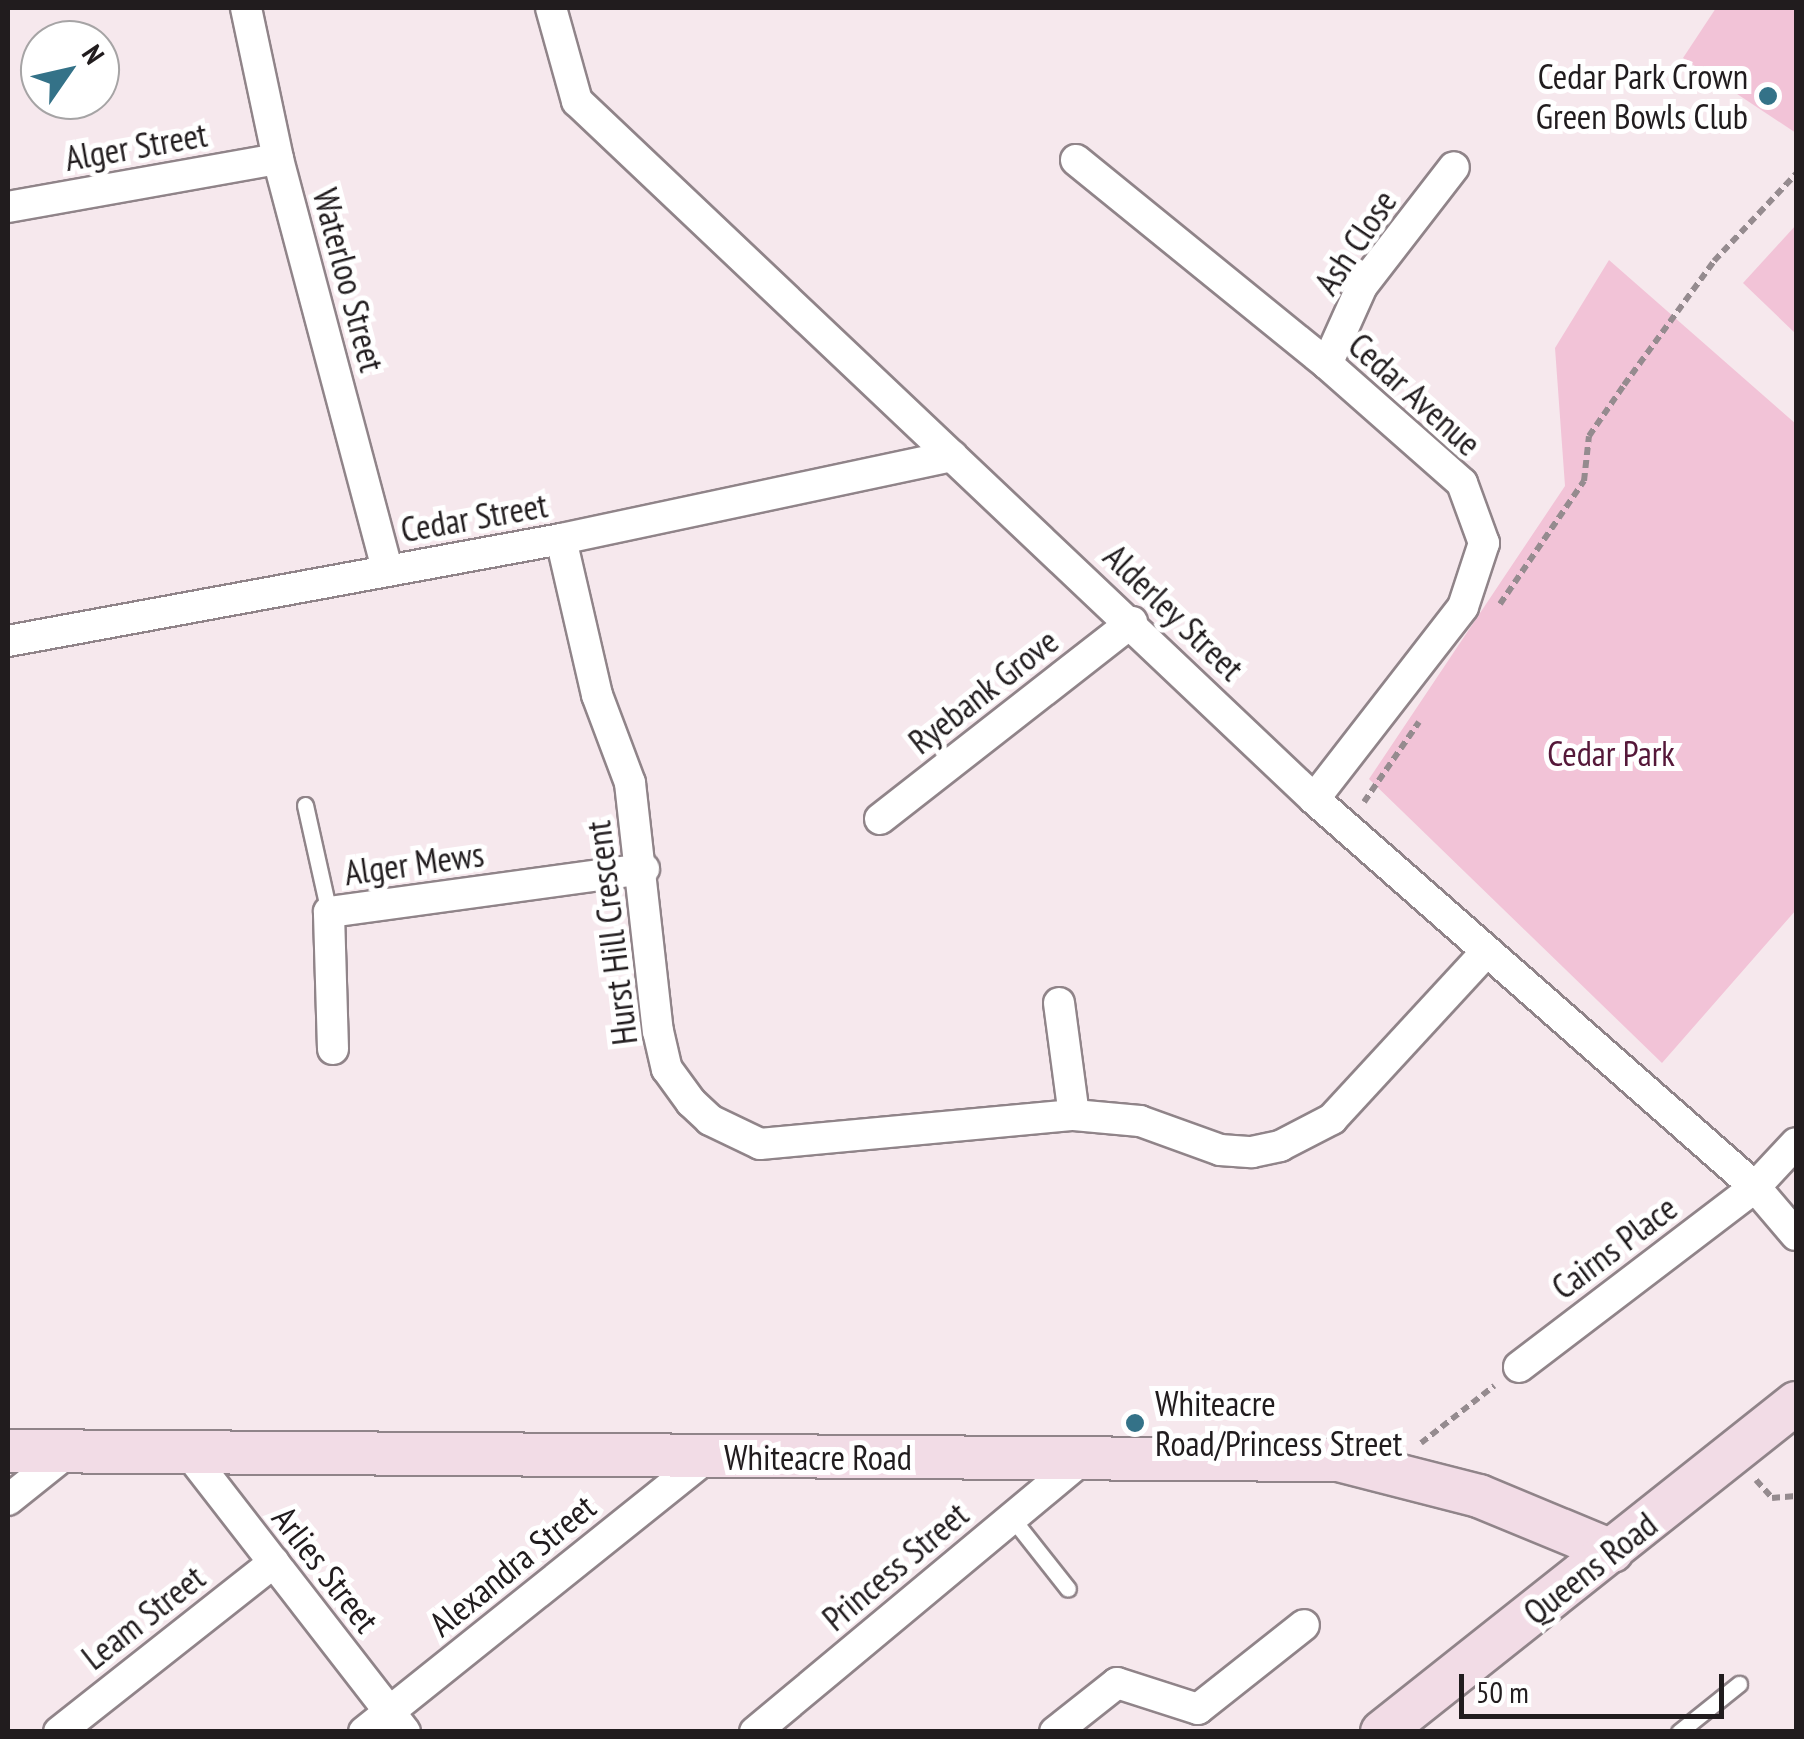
<!DOCTYPE html>
<style>
body{margin:0}
#map{position:relative;width:1804px;height:1739px;overflow:hidden;background:#f6e8ed;font-family:"PT Sans Narrow",sans-serif}
div>[style]{position:absolute}
.green>*{inset:0;background:#f2c3d7}
.path>*{height:6px;margin-top:-3px;transform-origin:0;background:repeating-linear-gradient(90deg,#958b8f 0 8px,transparent 0 13px)}
.roads{filter:drop-shadow(2px 0 #908489) drop-shadow(-2px 0 #908489) drop-shadow(0 2px #908489) drop-shadow(0 -2px #908489)}
.lane>*{height:15px;margin:-7.5px;padding:0 7.5px;transform-origin:7.5px;border-radius:7.5px;background:#fff}
.street>*{height:30px;margin:-15px;padding:0 15px;transform-origin:15px;border-radius:15px;background:#fff}
.secondary>*{height:42px;margin:-21px;padding:0 21px;transform-origin:21px;border-radius:21px;background:#f2dce6}
.dots>*{width:28px;height:28px;translate:-50% -50%;box-sizing:border-box;border:5px solid #fff;border-radius:50%}
span{translate:-50% -50%;white-space:nowrap;text-align:center;line-height:1.15;-webkit-text-stroke:10px #fff;paint-order:stroke}
.poi-label{font-size:35px;color:#211c1e}
.right{translate:-100% -50%;text-align:right}
.left{translate:0 -50%;text-align:left}
.street-label{font-size:35px;color:#211c1e}
.park-label{font-size:35px;color:#551839}
.frame{position:absolute;inset:0;border:10px solid #211c1e;pointer-events:none}
.north{position:absolute;left:20px;top:20px;width:100px;height:100px;box-sizing:border-box;background:#fff;border:2px solid #a6a4a5;border-radius:50%;rotate:56deg;font-size:28px;font-weight:700;line-height:40px;text-align:center;color:#211c1e}
.north::after{content:'';display:block;margin:auto;width:35px;height:45px;background:#347288;clip-path:polygon(50% 0,100% 100%,50% 72%,0 100%)}
.scale{position:absolute;left:1459px;top:1674px;width:265px;height:45px;box-sizing:border-box;border:5px solid #211c1e;border-top:0;padding-left:12px;font-size:30px;line-height:35px;white-space:nowrap;color:#211c1e;-webkit-text-stroke:8px #fff;paint-order:stroke}
</style>
<div id="map">
<div class="green">
<div style="clip-path:polygon(1716px 8px,1796px 8px,1796px 133px,1683px 58px)"></div>
<div style="clip-path:polygon(1796px 225px,1796px 334px,1743px 283px)"></div>
<div style="clip-path:polygon(1609px 260px,1796px 424px,1796px 910px,1662px 1063px,1369px 779px,1565px 486px,1555px 348px)"></div>
</div>
<div class="path">
<div style="left:1500px;top:604px;width:149px;rotate:-55.7deg"></div>
<div style="left:1584px;top:481px;width:45px;rotate:-83.7deg"></div>
<div style="left:1589px;top:436px;width:62px;rotate:-55.5deg"></div>
<div style="left:1624px;top:385px;width:153px;rotate:-54deg"></div>
<div style="left:1714px;top:261px;width:120px;rotate:-46.7deg"></div>
<div style="left:1364px;top:802px;width:97px;rotate:-55.5deg"></div>
<div style="left:1421px;top:1443px;width:93px;rotate:-38deg"></div>
<div style="left:1756px;top:1480px;width:24px;rotate:48deg"></div>
<div style="left:1772px;top:1498px;width:24px;rotate:-5deg"></div>
</div>
<div class="roads">
<div class="lane">
<div style="left:305px;top:805px;width:110px;rotate:77.4deg"></div>
<div style="left:1012px;top:1518px;width:90px;rotate:51.7deg"></div>
<div style="left:1679px;top:1732px;width:77px;rotate:-38.7deg"></div>
</div>
<div class="street">
<div style="left:246px;top:8px;width:154px;rotate:78deg"></div>
<div style="left:278px;top:159px;width:426px;rotate:75.1deg"></div>
<div style="left:551px;top:8px;width:97px;rotate:74.4deg"></div>
<div style="left:577px;top:101px;width:1015px;rotate:43.44deg"></div>
<div style="left:1314px;top:799px;width:587px;rotate:41.34deg"></div>
<div style="left:1755px;top:1187px;width:63px;rotate:49.5deg"></div>
<div style="left:1076px;top:160px;width:323px;rotate:39.1deg"></div>
<div style="left:1327px;top:364px;width:180px;rotate:41.4deg"></div>
<div style="left:1462px;top:483px;width:64px;rotate:69.9deg"></div>
<div style="left:1484px;top:543px;width:67px;rotate:108.2deg"></div>
<div style="left:1463px;top:607px;width:243px;rotate:127.8deg"></div>
<div style="left:8px;top:207px;width:274px;rotate:-10.1deg"></div>
<div style="left:1327px;top:364px;width:85px;rotate:-65.8deg"></div>
<div style="left:1362px;top:286px;width:150px;rotate:-52.3deg"></div>
<div style="left:561px;top:539px;width:160px;rotate:77deg"></div>
<div style="left:597px;top:695px;width:94px;rotate:69.4deg"></div>
<div style="left:630px;top:783px;width:250px;rotate:83.6deg"></div>
<div style="left:658px;top:1031px;width:39px;rotate:77deg"></div>
<div style="left:667px;top:1069px;width:41px;rotate:54deg"></div>
<div style="left:691px;top:1102px;width:26px;rotate:43deg"></div>
<div style="left:710px;top:1120px;width:55px;rotate:25.6deg"></div>
<div style="left:760px;top:1144px;width:315px;rotate:-5.3deg"></div>
<div style="left:8px;top:641px;width:562px;rotate:-10.45deg"></div>
<div style="left:561px;top:539px;width:400px;rotate:-12deg"></div>
<div style="left:880px;top:819px;width:320px;rotate:-38deg"></div>
<div style="left:1059px;top:1003px;width:113px;rotate:82.4deg"></div>
<div style="left:1074px;top:1115px;width:66px;rotate:5.2deg"></div>
<div style="left:1140px;top:1121px;width:85px;rotate:19.9deg"></div>
<div style="left:1220px;top:1150px;width:32px;rotate:4deg"></div>
<div style="left:1252px;top:1152px;width:29px;rotate:-12deg"></div>
<div style="left:1280px;top:1146px;width:59px;rotate:-27.4deg"></div>
<div style="left:1332px;top:1119px;width:224px;rotate:-47.3deg"></div>
<div style="left:333px;top:1049px;width:137px;rotate:-91.7deg"></div>
<div style="left:329px;top:912px;width:318px;rotate:-7.8deg"></div>
<div style="left:1519px;top:1367px;width:297px;rotate:-37.3deg"></div>
<div style="left:1755px;top:1187px;width:60px;rotate:-47deg"></div>
<div style="left:188px;top:1452px;width:354px;rotate:52.2deg"></div>
<div style="left:8px;top:1500px;width:77px;rotate:-38.7deg"></div>
<div style="left:59px;top:1732px;width:274px;rotate:-38.3deg"></div>
<div style="left:364px;top:1732px;width:441px;rotate:-38.7deg"></div>
<div style="left:755px;top:1732px;width:428px;rotate:-39.8deg"></div>
<div style="left:1055px;top:1732px;width:79px;rotate:-38.3deg"></div>
<div style="left:1117px;top:1683px;width:85px;rotate:17.8deg"></div>
<div style="left:1198px;top:1709px;width:135px;rotate:-38.4deg"></div>
</div>
<div class="secondary">
<div style="left:8px;top:1451px;width:1330px;rotate:0.39deg"></div>
<div style="left:1338px;top:1460px;width:146px;rotate:14.3deg"></div>
<div style="left:1479px;top:1496px;width:144px;rotate:22.5deg"></div>
<div style="left:1382px;top:1732px;width:529px;rotate:-38.47deg"></div>
</div>
</div>
<div class="dots">
<div style="left:1768px;top:96px;background:#347288"></div>
<div style="left:1135px;top:1423px;background:#347288"></div>
</div>
<div class="poi-label">
<span class="right" style="left:1748px;top:96px">Cedar Park Crown<br>Green Bowls Club</span>
<span class="left" style="left:1155px;top:1423px">Whiteacre<br>Road/Princess Street</span>
</div>
<div class="street-label">
<span style="left:136px;top:146px;rotate:-10deg">Alger Street</span>
<span style="left:1355px;top:242px;rotate:-56deg">Ash Close</span>
<span style="left:349px;top:280px;rotate:75deg">Waterloo Street</span>
<span style="left:1415px;top:394px;rotate:42deg">Cedar Avenue</span>
<span style="left:474px;top:517px;rotate:-10deg">Cedar Street</span>
<span style="left:1174px;top:612px;rotate:44deg">Alderley Street</span>
<span style="left:983px;top:691px;rotate:-38deg">Ryebank Grove</span>
<span style="left:414px;top:863px;rotate:-8deg">Alger Mews</span>
<span style="left:611px;top:933px;rotate:-97deg">Hurst Hill Crescent</span>
<span style="left:1614px;top:1247px;rotate:-37deg">Cairns Place</span>
<span style="left:818px;top:1457px">Whiteacre Road</span>
<span style="left:512px;top:1565px;rotate:-39deg">Alexandra Street</span>
<span style="left:895px;top:1566px;rotate:-40deg">Princess Street</span>
<span style="left:1590px;top:1568px;rotate:-38deg">Queens Road</span>
<span style="left:326px;top:1569px;rotate:52deg">Arlies Street</span>
<span style="left:143px;top:1617px;rotate:-38deg">Leam Street</span>
</div>
<div class="park-label">
<span style="left:1611px;top:753px">Cedar Park</span>
</div>
<div class="frame"></div>
<div class="north">N</div>
<div class="scale">50 m</div>
</div>
